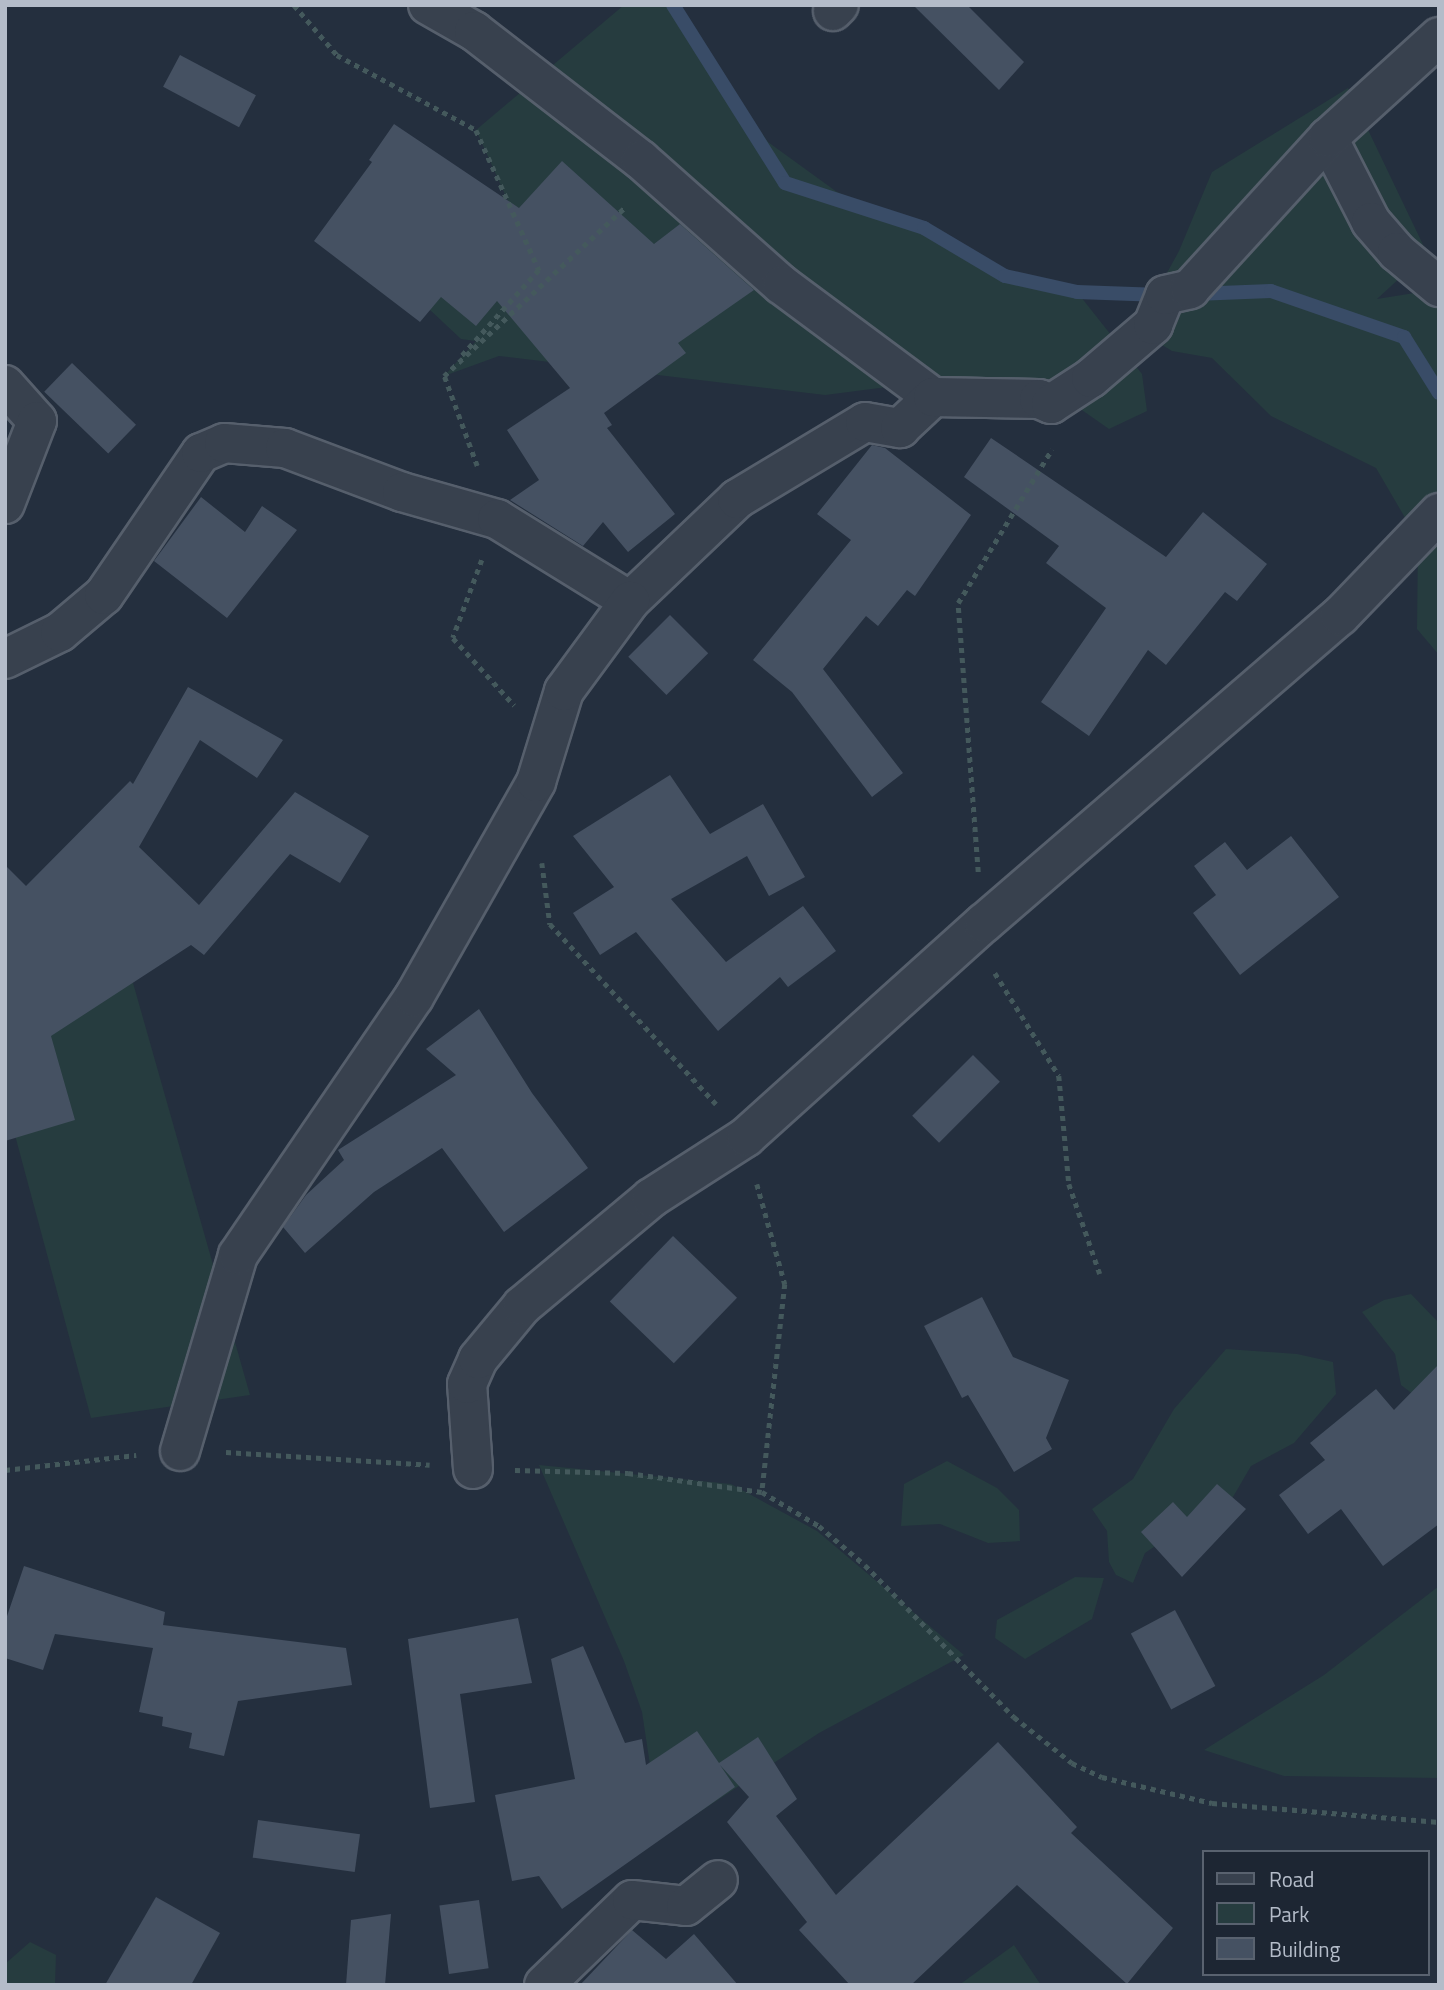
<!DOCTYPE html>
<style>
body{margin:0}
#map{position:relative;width:1444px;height:1990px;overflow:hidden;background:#242f3e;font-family:"Titillium Web",sans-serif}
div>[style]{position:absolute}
.green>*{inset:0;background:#263c3f}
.stream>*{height:14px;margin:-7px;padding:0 7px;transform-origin:7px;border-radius:7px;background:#394c67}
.building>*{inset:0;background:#455162;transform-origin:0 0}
.path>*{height:4.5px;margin-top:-2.25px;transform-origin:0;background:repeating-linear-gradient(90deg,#44595c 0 5px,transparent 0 10px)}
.roads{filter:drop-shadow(2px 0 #565f6c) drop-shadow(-2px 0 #565f6c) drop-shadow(0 2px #565f6c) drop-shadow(0 -2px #565f6c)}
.minor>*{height:38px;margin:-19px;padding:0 19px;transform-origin:19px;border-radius:19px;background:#38414e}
span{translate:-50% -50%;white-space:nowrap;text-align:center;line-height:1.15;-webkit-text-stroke:5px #1d2633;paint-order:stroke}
.frame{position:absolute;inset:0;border:7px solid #b4bcc9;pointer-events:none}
.legend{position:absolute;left:1202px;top:1850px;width:228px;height:126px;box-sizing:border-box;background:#1d2633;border:2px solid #59626f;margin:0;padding:9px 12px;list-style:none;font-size:21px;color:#b4bcc9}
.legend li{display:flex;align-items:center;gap:14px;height:35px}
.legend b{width:35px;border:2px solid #59626f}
</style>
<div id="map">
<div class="green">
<div style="clip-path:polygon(624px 5px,673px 5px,768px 142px,837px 192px,924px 228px,1005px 276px,1077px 292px,1142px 374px,1147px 411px,1109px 429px,1049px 387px,950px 379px,825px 395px,499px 356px,444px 376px,476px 341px,461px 339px,429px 309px,417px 211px,539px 270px,476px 130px)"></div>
<div style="clip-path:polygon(1348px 88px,1427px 253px,1377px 299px,1439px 289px,1439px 655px,1417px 629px,1418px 540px,1376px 468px,1271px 416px,1212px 358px,1172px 351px,1136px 329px,1179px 251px,1212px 172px)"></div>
<div style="clip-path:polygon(120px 937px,250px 1395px,91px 1418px,5px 1098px)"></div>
<div style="clip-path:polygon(1411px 1294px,1439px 1323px,1439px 1414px,1401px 1385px,1395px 1354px,1362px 1312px,1384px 1300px)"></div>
<div style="clip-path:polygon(1226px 1349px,1297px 1354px,1333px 1362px,1336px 1394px,1294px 1443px,1251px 1466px,1226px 1509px,1176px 1532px,1145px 1553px,1133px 1583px,1116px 1575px,1109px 1562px,1107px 1531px,1092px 1509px,1133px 1479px,1174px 1409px)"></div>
<div style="clip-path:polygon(947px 1461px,997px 1488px,1019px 1510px,1020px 1541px,988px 1543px,940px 1524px,901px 1526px,904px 1484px)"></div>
<div style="clip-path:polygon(539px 1465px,731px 1484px,817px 1531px,964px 1655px,819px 1733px,677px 1827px,650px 1765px,642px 1712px,624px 1661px)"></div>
<div style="clip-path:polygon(1075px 1577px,1104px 1578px,1092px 1619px,1025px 1659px,995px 1638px,997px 1620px)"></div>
<div style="clip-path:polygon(1439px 1586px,1439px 1778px,1284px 1776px,1204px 1750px,1324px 1675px)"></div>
<div style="clip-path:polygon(30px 1942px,56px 1955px,55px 1985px,5px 1985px,5px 1964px)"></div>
<div style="clip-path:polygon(1014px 1945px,1041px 1985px,959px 1985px)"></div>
</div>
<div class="stream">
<div style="left:673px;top:5px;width:210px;rotate:57.8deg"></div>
<div style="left:785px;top:183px;width:146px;rotate:17.9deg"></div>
<div style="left:924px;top:228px;width:94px;rotate:30.7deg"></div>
<div style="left:1005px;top:276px;width:74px;rotate:12.5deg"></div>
<div style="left:1077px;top:292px;width:84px;rotate:2deg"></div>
<div style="left:1195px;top:294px;width:76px;rotate:-2.3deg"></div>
<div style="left:1271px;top:291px;width:141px;rotate:19.1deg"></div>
<div style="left:1404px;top:337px;width:66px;rotate:58deg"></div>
</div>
<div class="building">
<div style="clip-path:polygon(913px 5px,967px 5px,1024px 62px,999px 90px)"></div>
<div style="left:180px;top:55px;width:86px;height:36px;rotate:28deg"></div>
<div style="clip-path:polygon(394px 124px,519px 208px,562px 161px,654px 244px,680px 224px,754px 290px,678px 343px,686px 353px,604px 413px,612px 425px,607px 428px,675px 514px,628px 552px,603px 522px,583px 546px,510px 500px,539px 480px,507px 430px,570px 388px,497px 301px,476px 326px,441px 297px,420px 322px,314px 241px,372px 162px,369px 160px)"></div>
<div style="left:72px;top:363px;width:89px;height:40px;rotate:44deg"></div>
<div style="clip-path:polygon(991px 438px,1166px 557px,1203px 512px,1267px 564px,1237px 601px,1225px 592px,1166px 665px,1148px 650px,1089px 736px,1041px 702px,1106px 608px,1046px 563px,1059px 546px,964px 477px)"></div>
<div style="clip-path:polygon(872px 445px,885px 448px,971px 515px,915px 596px,907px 590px,878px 626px,866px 616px,823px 669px,903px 773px,872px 797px,792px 692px,753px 660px,851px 540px,817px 514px)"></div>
<div style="clip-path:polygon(201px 497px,245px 532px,262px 506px,297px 530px,227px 618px,154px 561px)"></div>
<div style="left:670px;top:615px;width:54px;height:59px;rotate:45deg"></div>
<div style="clip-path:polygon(188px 687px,283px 740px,257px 778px,200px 740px,139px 847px,199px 905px,295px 792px,369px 836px,340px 883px,290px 854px,204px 955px,191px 945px,51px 1036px,75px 1120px,5px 1141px,5px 865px,26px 886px,130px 781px,133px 784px)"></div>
<div style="clip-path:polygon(670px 775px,710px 834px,763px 804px,805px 877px,769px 896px,747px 856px,671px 899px,726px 962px,803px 906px,836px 951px,788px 987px,780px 977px,718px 1031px,636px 932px,600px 955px,573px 913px,614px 887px,573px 836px)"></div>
<div style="clip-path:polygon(1291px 836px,1339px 897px,1240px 975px,1193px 913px,1216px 895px,1194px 866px,1225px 842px,1247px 870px)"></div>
<div style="clip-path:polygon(479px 1009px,532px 1093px,588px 1168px,504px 1232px,442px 1148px,374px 1192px,305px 1253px,283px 1227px,306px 1195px,344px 1160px,338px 1150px,456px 1075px,426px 1049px)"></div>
<div style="left:973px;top:1055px;width:38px;height:86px;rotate:45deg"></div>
<div style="left:673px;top:1236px;width:89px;height:91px;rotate:44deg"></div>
<div style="clip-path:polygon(982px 1297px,1013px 1357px,1069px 1380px,1046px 1438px,1052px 1449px,1014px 1472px,968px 1395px,962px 1398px,924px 1326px)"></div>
<div style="clip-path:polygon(1439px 1364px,1439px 1524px,1383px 1566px,1341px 1509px,1308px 1534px,1279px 1495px,1325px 1460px,1310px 1443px,1376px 1389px,1394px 1410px)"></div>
<div style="clip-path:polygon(1217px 1484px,1246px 1509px,1182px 1577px,1141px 1532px,1173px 1502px,1187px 1517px)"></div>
<div style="clip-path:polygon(24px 1566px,165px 1612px,163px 1625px,346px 1648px,352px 1685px,238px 1701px,224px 1756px,189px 1748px,192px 1733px,162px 1726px,163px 1717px,139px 1712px,153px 1648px,55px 1634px,43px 1670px,5px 1658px,5px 1622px)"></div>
<div style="left:1175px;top:1610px;width:86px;height:50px;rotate:62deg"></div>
<div style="clip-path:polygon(518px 1618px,532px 1683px,460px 1694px,475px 1802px,430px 1808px,408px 1639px)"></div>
<div style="clip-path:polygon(583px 1646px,625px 1743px,642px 1739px,646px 1765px,697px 1731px,719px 1763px,758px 1737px,797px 1799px,776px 1816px,836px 1895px,998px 1742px,1077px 1827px,1071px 1833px,1173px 1928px,1127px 1984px,1017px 1885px,911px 1985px,850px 1985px,799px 1930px,807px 1922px,727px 1822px,749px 1797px,720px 1765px,735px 1787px,562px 1909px,539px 1876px,512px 1881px,495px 1795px,575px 1779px,551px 1659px)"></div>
<div style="left:258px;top:1820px;width:103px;height:38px;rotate:8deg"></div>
<div style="clip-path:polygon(156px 1897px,220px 1933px,191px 1985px,105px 1985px)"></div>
<div style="left:479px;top:1900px;width:69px;height:40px;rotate:82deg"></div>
<div style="clip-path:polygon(391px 1914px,385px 1985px,346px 1985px,351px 1920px)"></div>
<div style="clip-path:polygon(632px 1930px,666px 1959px,694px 1934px,738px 1985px,580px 1985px)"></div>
</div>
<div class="path">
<div style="left:294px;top:5px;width:66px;rotate:49.3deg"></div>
<div style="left:337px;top:55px;width:158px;rotate:28.3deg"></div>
<div style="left:476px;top:130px;width:154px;rotate:65.8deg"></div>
<div style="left:539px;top:270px;width:117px;rotate:131.9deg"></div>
<div style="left:477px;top:466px;width:96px;rotate:-110.1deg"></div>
<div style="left:444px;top:376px;width:248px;rotate:-43deg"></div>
<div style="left:482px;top:560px;width:83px;rotate:110.4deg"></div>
<div style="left:453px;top:638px;width:91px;rotate:47.7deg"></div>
<div style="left:542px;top:863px;width:62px;rotate:82.5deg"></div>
<div style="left:550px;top:924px;width:245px;rotate:47.3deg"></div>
<div style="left:978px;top:872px;width:270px;rotate:-94.3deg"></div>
<div style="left:958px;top:603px;width:180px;rotate:-58.6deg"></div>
<div style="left:995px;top:973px;width:121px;rotate:58.1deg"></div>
<div style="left:1059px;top:1076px;width:108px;rotate:84.7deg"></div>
<div style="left:1069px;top:1184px;width:95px;rotate:71deg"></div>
<div style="left:757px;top:1184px;width:104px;rotate:74.4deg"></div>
<div style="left:785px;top:1284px;width:209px;rotate:96.3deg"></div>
<div style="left:226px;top:1452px;width:204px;rotate:3.6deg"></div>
<div style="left:5px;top:1470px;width:132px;rotate:-6.5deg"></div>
<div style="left:515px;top:1470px;width:113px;rotate:1.5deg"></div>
<div style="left:628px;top:1473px;width:135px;rotate:8.1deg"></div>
<div style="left:762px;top:1492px;width:66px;rotate:30.8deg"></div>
<div style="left:819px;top:1526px;width:60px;rotate:40.3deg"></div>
<div style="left:865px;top:1565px;width:213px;rotate:45.6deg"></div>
<div style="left:1014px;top:1717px;width:74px;rotate:38.4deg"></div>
<div style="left:1072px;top:1763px;width:33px;rotate:25deg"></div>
<div style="left:1102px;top:1777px;width:113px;rotate:13.3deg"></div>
<div style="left:1212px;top:1803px;width:228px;rotate:4.8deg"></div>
</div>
<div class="roads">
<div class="minor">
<div style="left:428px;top:5px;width:53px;rotate:29.5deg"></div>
<div style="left:474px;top:31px;width:211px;rotate:37.7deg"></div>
<div style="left:641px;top:160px;width:188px;rotate:41.6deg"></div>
<div style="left:782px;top:285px;width:188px;rotate:36.6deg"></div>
<div style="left:833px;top:11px;width:8px;rotate:-45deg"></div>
<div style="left:1328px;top:138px;width:94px;rotate:62.9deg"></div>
<div style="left:1371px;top:222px;width:40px;rotate:49deg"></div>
<div style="left:1397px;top:252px;width:55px;rotate:39.8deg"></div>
<div style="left:5px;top:385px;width:48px;rotate:48.4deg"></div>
<div style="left:37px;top:421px;width:89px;rotate:111.1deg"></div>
<div style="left:5px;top:659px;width:61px;rotate:-26.1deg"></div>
<div style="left:60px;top:632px;width:57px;rotate:-40.1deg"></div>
<div style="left:104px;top:595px;width:172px;rotate:-55.7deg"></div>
<div style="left:201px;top:453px;width:25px;rotate:-23deg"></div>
<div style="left:224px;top:443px;width:61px;rotate:4.7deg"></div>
<div style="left:285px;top:448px;width:125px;rotate:20.6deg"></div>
<div style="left:402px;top:492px;width:99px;rotate:15.9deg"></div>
<div style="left:497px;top:519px;width:156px;rotate:31.7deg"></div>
<div style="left:630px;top:601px;width:148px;rotate:-43.6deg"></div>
<div style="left:737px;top:499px;width:149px;rotate:-31deg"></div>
<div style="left:865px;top:422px;width:36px;rotate:10deg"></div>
<div style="left:900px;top:428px;width:45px;rotate:-43.2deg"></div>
<div style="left:933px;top:397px;width:106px;rotate:1.1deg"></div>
<div style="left:1039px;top:399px;width:13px;rotate:23deg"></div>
<div style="left:1051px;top:404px;width:48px;rotate:-33deg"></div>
<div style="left:1091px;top:378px;width:82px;rotate:-40.5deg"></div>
<div style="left:1153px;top:325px;width:32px;rotate:-68deg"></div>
<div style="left:1165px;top:295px;width:26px;rotate:-13deg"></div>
<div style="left:1190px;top:289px;width:205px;rotate:-47.6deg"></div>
<div style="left:1328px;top:138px;width:150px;rotate:-42.3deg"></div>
<div style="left:180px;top:1451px;width:204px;rotate:-73.5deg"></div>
<div style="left:238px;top:1255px;width:312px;rotate:-55.7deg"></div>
<div style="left:414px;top:997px;width:247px;rotate:-60.4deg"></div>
<div style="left:536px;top:782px;width:95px;rotate:-72.9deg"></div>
<div style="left:564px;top:691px;width:112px;rotate:-53.7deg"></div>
<div style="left:473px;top:1469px;width:85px;rotate:-94deg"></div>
<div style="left:467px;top:1384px;width:27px;rotate:-66deg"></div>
<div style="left:478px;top:1359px;width:69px;rotate:-50.3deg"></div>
<div style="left:522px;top:1306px;width:168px;rotate:-39.9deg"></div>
<div style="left:651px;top:1198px;width:113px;rotate:-32.7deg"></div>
<div style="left:746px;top:1137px;width:320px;rotate:-42deg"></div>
<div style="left:984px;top:923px;width:470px;rotate:-40.8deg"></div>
<div style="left:1340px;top:616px;width:143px;rotate:-46.1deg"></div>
<div style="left:544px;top:1985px;width:122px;rotate:-44deg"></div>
<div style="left:632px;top:1900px;width:54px;rotate:6.3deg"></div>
<div style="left:686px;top:1906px;width:41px;rotate:-39.1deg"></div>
</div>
</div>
<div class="frame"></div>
<ul class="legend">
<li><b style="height:9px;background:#38414e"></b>Road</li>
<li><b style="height:19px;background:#263c3f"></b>Park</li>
<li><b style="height:19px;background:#455162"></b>Building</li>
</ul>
</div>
